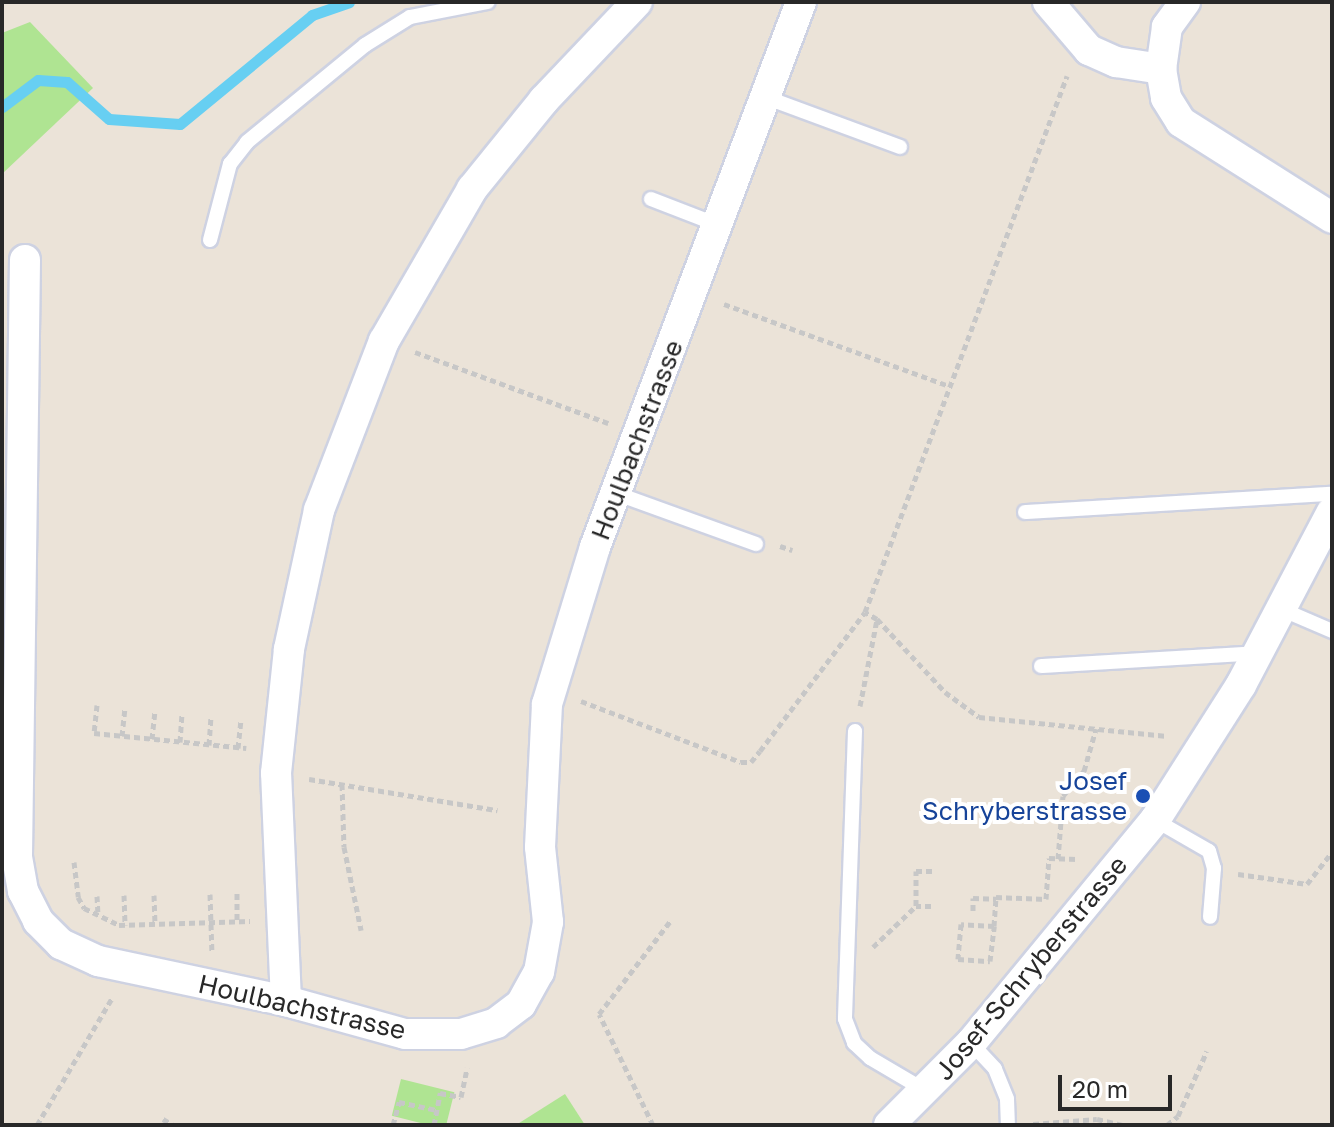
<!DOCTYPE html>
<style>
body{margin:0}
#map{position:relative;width:1334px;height:1127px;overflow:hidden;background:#ebe3d8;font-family:"Golos Text",sans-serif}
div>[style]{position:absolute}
.green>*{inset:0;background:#afe492;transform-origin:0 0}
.stream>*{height:11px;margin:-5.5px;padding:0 5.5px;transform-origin:5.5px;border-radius:5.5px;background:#67cff2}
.path>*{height:5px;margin-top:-2.5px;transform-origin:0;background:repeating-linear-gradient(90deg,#c7c7c7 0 6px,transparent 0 10px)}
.roads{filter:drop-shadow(2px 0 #ced2e2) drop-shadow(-2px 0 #ced2e2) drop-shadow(0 2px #ced2e2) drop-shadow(0 -2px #ced2e2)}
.service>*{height:14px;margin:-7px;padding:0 7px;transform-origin:7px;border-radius:7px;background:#fff}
.minor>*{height:30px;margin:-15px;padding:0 15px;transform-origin:15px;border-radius:15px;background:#fff}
.dots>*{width:22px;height:22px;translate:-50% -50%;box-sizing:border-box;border:4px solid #fff;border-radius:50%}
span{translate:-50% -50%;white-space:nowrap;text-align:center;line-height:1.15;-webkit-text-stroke:8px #fff;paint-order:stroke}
.street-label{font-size:26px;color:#282828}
.transit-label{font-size:26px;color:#164399}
.right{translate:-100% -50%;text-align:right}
.frame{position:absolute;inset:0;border:4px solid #282828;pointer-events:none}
.scale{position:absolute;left:1058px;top:1075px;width:114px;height:36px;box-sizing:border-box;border:4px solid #282828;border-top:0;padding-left:10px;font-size:24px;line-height:28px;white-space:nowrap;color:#282828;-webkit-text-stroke:6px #fff;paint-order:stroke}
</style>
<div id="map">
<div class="green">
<div style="clip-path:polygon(30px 22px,93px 88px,2px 174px,2px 33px)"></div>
<div style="left:401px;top:1079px;width:55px;height:38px;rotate:14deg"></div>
<div style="clip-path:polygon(565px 1094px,585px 1125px,516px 1125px)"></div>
</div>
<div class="stream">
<div style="left:2px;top:107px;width:45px;rotate:-36.9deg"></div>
<div style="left:38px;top:80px;width:29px;rotate:4deg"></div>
<div style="left:67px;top:82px;width:56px;rotate:41.4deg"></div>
<div style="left:109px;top:119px;width:71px;rotate:4deg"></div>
<div style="left:180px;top:124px;width:171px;rotate:-39.5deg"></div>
<div style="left:312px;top:15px;width:39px;rotate:-19deg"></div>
</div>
<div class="path">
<div style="left:724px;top:304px;width:239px;rotate:20deg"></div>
<div style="left:415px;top:352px;width:206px;rotate:20.2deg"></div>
<div style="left:780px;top:546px;width:13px;rotate:18deg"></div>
<div style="left:877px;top:619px;width:100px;rotate:47deg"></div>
<div style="left:945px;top:692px;width:42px;rotate:36.3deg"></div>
<div style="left:979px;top:717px;width:189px;rotate:5.8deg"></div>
<div style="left:581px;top:701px;width:171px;rotate:20.9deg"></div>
<div style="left:741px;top:762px;width:10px"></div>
<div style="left:751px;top:762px;width:14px;rotate:-51deg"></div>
<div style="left:760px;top:751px;width:174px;rotate:-52.9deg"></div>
<div style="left:865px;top:612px;width:573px;rotate:-69.35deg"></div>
<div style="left:97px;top:705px;width:28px;rotate:96deg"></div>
<div style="left:94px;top:733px;width:153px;rotate:5.6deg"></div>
<div style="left:860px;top:706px;width:89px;rotate:-78.9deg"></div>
<div style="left:877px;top:619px;width:14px;rotate:-150deg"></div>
<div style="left:122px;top:736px;width:28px;rotate:-84deg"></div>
<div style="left:152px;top:739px;width:28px;rotate:-84deg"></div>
<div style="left:180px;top:742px;width:28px;rotate:-86deg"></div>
<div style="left:209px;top:745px;width:27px;rotate:-86deg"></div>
<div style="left:238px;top:748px;width:27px;rotate:-84deg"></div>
<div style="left:309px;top:779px;width:191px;rotate:9.4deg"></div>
<div style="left:342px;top:784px;width:63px;rotate:88.2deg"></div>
<div style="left:344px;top:847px;width:85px;rotate:78.4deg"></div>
<div style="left:1058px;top:859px;width:63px;rotate:-85.5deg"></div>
<div style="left:1063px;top:796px;width:33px;rotate:-50deg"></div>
<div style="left:1084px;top:771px;width:44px;rotate:-74.1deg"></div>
<div style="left:74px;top:862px;width:35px;rotate:83deg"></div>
<div style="left:78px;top:897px;width:13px;rotate:61deg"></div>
<div style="left:84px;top:908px;width:39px;rotate:26deg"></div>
<div style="left:119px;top:925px;width:131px;rotate:-1.7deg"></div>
<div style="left:1238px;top:874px;width:70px;rotate:8.2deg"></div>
<div style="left:1307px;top:884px;width:41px;rotate:-52deg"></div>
<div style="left:237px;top:893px;width:28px;rotate:90deg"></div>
<div style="left:210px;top:894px;width:59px;rotate:88.1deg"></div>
<div style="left:124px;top:895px;width:30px;rotate:88deg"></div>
<div style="left:154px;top:895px;width:29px;rotate:88deg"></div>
<div style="left:97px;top:896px;width:18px;rotate:87deg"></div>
<div style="left:931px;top:906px;width:15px;rotate:180deg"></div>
<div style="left:916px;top:906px;width:35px;rotate:-90deg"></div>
<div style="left:916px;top:871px;width:17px"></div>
<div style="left:973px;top:911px;width:13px;rotate:-90deg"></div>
<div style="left:973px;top:898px;width:23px;rotate:2deg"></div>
<div style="left:994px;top:926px;width:33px;rotate:-177deg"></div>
<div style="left:961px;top:924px;width:35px;rotate:95deg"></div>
<div style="left:958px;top:959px;width:32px;rotate:4deg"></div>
<div style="left:990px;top:961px;width:35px;rotate:-83deg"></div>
<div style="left:994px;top:926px;width:29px;rotate:-86deg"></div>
<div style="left:996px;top:897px;width:50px;rotate:2.3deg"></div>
<div style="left:1046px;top:899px;width:41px;rotate:-85.8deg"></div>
<div style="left:1049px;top:858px;width:28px;rotate:2deg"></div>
<div style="left:873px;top:947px;width:59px;rotate:-43.6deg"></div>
<div style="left:163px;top:1119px;width:12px;rotate:31deg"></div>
<div style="left:1033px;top:1124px;width:64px;rotate:-4.5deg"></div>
<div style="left:1097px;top:1119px;width:27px;rotate:13deg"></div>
<div style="left:37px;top:1125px;width:147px;rotate:-59.4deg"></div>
<div style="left:393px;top:1125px;width:24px;rotate:-75deg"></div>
<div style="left:399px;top:1102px;width:39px;rotate:12deg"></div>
<div style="left:434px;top:1125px;width:33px;rotate:-79deg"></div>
<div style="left:440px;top:1093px;width:21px;rotate:11deg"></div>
<div style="left:461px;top:1097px;width:30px;rotate:-78deg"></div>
<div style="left:653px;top:1125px;width:123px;rotate:-115.9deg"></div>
<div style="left:599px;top:1014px;width:118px;rotate:-52.5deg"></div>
<div style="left:1167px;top:1125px;width:14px;rotate:-39deg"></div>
<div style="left:1178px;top:1116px;width:71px;rotate:-66deg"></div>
</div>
<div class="roads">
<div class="service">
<div style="left:765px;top:97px;width:144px;rotate:20.3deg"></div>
<div style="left:651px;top:199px;width:72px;rotate:21.2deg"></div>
<div style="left:210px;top:240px;width:79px;rotate:-75.3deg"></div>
<div style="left:230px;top:164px;width:28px;rotate:-52deg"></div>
<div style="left:247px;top:142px;width:153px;rotate:-39.4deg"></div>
<div style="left:365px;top:45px;width:53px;rotate:-31.9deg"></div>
<div style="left:410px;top:17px;width:79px;rotate:-10.9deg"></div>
<div style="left:615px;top:493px;width:150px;rotate:19.9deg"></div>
<div style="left:1025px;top:512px;width:308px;rotate:-3.4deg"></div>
<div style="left:1281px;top:609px;width:56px;rotate:23.3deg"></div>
<div style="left:1041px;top:666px;width:217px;rotate:-3.4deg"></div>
<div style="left:855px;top:731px;width:288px;rotate:92deg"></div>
<div style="left:845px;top:1019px;width:26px;rotate:69deg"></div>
<div style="left:854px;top:1043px;width:22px;rotate:43deg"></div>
<div style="left:870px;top:1058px;width:65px;rotate:30.5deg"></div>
<div style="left:1155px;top:820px;width:62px;rotate:29.9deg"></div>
<div style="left:1209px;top:851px;width:18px;rotate:74deg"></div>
<div style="left:1214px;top:868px;width:49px;rotate:94.7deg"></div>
<div style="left:971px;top:1043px;width:35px;rotate:47deg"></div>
<div style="left:995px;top:1069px;width:32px;rotate:68deg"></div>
<div style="left:1007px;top:1099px;width:26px;rotate:88deg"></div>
</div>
<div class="minor">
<div style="left:1048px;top:2px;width:63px;rotate:49.5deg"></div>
<div style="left:1089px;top:50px;width:30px;rotate:24deg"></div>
<div style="left:1116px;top:62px;width:46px;rotate:8.8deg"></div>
<div style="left:1185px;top:2px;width:31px;rotate:126deg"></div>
<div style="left:1167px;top:27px;width:42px;rotate:98.1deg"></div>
<div style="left:1161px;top:69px;width:29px;rotate:80deg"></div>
<div style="left:1166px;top:98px;width:28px;rotate:58deg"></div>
<div style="left:1181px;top:122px;width:179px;rotate:32.4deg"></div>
<div style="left:25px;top:260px;width:597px;rotate:90.77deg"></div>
<div style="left:17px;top:857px;width:35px;rotate:80deg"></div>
<div style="left:23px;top:891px;width:34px;rotate:63deg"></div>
<div style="left:38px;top:921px;width:33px;rotate:45deg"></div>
<div style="left:61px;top:944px;width:41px;rotate:24.7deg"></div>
<div style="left:98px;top:961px;width:192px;rotate:12deg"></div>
<div style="left:286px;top:1001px;width:123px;rotate:15.5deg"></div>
<div style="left:405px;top:1034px;width:56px"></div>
<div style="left:461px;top:1034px;width:37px;rotate:-17deg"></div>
<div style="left:496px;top:1023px;width:31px;rotate:-37deg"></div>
<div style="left:521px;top:1004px;width:37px;rotate:-61deg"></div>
<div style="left:539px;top:972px;width:51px;rotate:-79.8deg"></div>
<div style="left:548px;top:922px;width:75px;rotate:-96.1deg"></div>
<div style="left:540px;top:847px;width:143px;rotate:-87.2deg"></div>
<div style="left:547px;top:704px;width:164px;rotate:-73deg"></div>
<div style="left:595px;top:547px;width:583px;rotate:-69.29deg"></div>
<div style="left:286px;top:1001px;width:228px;rotate:-92.5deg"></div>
<div style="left:276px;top:773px;width:125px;rotate:-84deg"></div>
<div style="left:289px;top:649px;width:142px;rotate:-77.8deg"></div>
<div style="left:319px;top:510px;width:181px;rotate:-69deg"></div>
<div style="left:384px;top:341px;width:176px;rotate:-59.9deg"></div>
<div style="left:472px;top:189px;width:114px;rotate:-51deg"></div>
<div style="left:544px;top:100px;width:135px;rotate:-46.5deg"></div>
<div style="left:889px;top:1125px;width:116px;rotate:-45deg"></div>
<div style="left:971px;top:1043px;width:289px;rotate:-50.5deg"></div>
<div style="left:1155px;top:820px;width:160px;rotate:-57.5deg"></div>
<div style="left:1241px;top:685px;width:195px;rotate:-62.3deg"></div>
</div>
</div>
<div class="dots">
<div style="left:1143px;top:796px;background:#1a4fb4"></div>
</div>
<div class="street-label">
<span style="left:637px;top:440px;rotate:-69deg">Houlbachstrasse</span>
<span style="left:1031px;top:968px;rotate:-50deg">Josef-Schryberstrasse</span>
<span style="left:302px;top:1007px;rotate:13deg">Houlbachstrasse</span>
</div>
<div class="transit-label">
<span class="right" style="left:1127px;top:796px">Josef<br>Schryberstrasse</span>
</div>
<div class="frame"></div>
<div class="scale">20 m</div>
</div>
